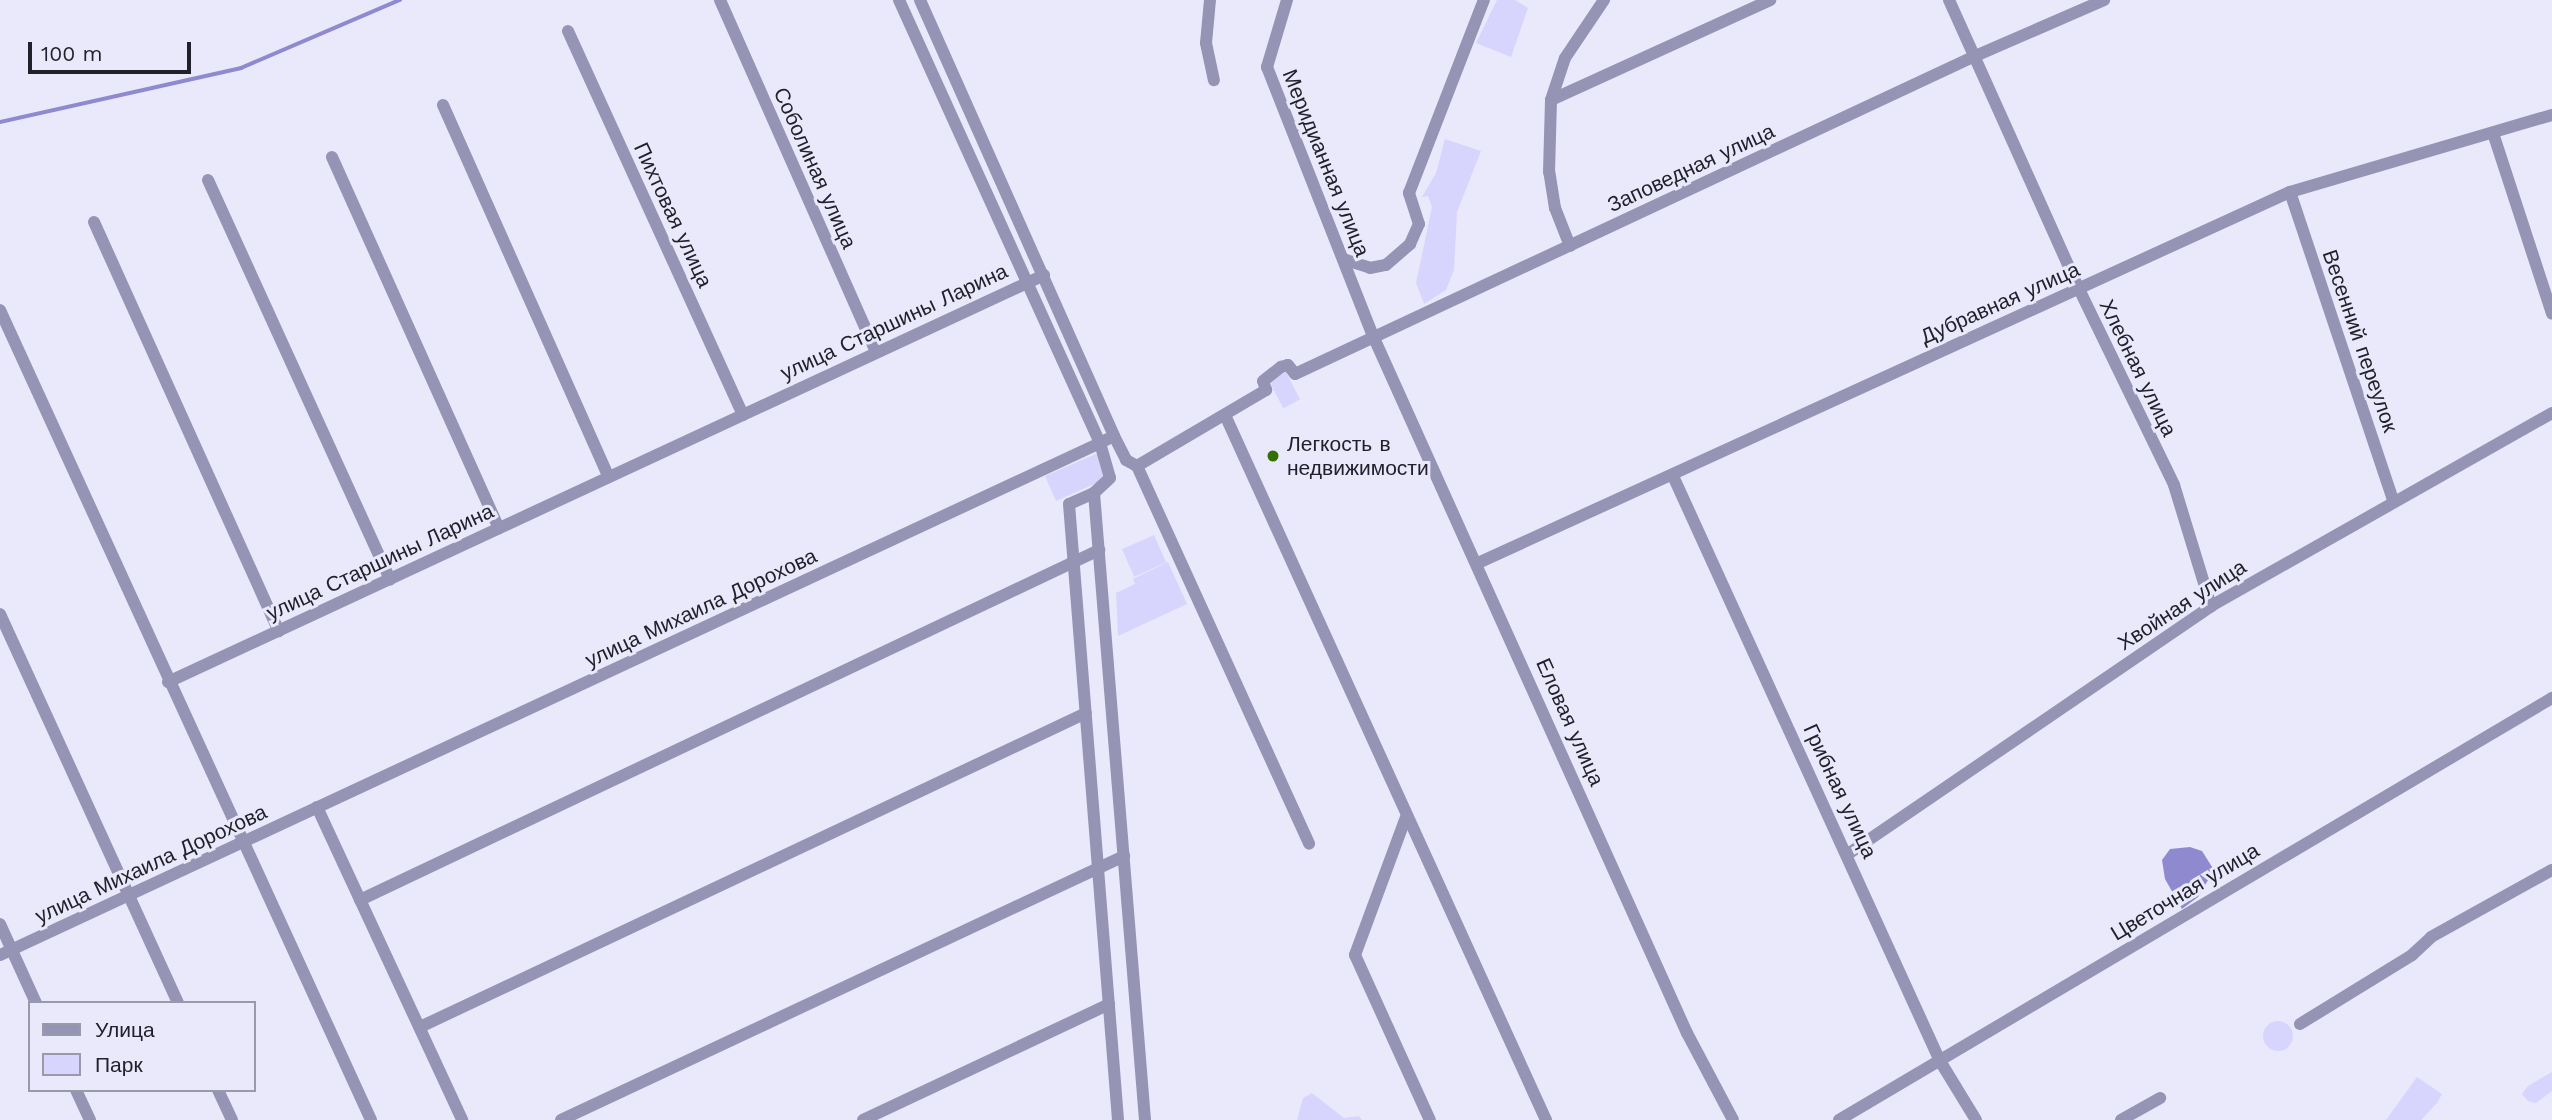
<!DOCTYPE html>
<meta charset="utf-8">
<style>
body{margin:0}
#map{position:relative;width:2552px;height:1120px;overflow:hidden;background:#e9e9fb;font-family:"Work Sans",sans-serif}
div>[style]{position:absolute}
.green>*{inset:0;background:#d7d5fe;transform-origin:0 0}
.round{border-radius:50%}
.water>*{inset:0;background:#8f8ad0}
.stream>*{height:3.5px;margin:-1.75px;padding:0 1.75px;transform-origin:1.75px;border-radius:1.75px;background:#8f8ad0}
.minor>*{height:12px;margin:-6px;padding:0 6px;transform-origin:6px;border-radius:6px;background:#9594b4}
.dots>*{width:19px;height:19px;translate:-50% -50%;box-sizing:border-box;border:4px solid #e9e9fb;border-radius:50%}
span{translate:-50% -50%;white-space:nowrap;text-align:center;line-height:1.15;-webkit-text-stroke:6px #e9e9fb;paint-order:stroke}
.street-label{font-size:21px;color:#21202b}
.poi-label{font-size:21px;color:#21202b}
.left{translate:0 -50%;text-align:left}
.legend{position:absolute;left:28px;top:1001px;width:228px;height:91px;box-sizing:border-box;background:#e9e9fb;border:2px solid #9999a8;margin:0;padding:9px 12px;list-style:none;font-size:21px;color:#21202b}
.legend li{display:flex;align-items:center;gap:14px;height:35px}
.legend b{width:35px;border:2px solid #9999a8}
.scale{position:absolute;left:28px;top:42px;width:163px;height:32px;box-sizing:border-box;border:4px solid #21202b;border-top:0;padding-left:9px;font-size:21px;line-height:24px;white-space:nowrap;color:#21202b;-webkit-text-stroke:5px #e9e9fb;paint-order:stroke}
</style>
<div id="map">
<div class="green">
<div style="clip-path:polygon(1497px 0,1515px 0,1528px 8px,1511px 57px,1476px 43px)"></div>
<div style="clip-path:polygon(1445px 139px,1481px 151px,1457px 212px,1454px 270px,1446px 290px,1424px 304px,1416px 283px,1432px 207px,1428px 196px,1422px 197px,1436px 173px)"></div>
<div style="left:1286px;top:372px;width:31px;height:19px;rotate:63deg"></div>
<div style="clip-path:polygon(1098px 453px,1107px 471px,1101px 481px,1056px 501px,1045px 476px)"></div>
<div style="left:1154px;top:535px;width:30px;height:35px;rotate:66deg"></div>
<div style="clip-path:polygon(1168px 562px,1187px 604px,1118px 636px,1116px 593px,1135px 584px,1133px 579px)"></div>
<div class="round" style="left:2263px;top:1021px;width:30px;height:30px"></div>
<div style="clip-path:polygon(2552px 1072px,2552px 1091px,2536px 1103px,2528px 1101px,2522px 1094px,2528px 1086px)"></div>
<div style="clip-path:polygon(2417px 1077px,2442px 1094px,2437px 1103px,2421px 1120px,2386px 1120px)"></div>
<div style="clip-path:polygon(1312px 1093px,1344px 1118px,1359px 1116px,1362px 1120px,1297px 1120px,1303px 1098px)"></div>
</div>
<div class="water">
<div style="clip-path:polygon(2190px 847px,2202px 851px,2214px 870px,2198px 897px,2182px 909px,2165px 879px,2162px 860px,2170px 849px)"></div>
</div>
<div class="stream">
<div style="left:0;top:122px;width:247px;rotate:-12.6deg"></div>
<div style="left:241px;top:68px;width:173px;rotate:-23.2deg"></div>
</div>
<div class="minor">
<div style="left:720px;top:0;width:385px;rotate:66.1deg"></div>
<div style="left:899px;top:0;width:486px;rotate:65.6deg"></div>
<div style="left:1100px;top:443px;width:9px;rotate:-27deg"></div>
<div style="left:920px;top:0;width:477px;rotate:66deg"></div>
<div style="left:1114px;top:436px;width:27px;rotate:63deg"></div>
<div style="left:1126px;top:460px;width:13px;rotate:29deg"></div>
<div style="left:1137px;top:466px;width:150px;rotate:-30.5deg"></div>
<div style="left:1266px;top:390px;width:9px;rotate:-108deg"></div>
<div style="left:1263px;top:381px;width:23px;rotate:-38deg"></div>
<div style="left:1281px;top:367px;width:7px;rotate:-16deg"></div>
<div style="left:1288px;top:365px;width:11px;rotate:52deg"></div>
<div style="left:1295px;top:374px;width:748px;rotate:-25.06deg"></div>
<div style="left:1973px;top:57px;width:143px;rotate:-23.5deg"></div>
<div style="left:1210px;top:0;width:43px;rotate:95.3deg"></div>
<div style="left:1206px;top:43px;width:38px;rotate:78deg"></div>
<div style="left:1287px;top:0;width:70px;rotate:106.6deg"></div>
<div style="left:1267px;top:67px;width:291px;rotate:68.5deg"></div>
<div style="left:1374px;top:338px;width:762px;rotate:65.76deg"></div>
<div style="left:1687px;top:1033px;width:98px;rotate:62.1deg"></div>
<div style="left:1949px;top:0;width:317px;rotate:65.8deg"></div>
<div style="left:2079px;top:289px;width:218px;rotate:64.1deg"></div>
<div style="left:2174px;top:485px;width:127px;rotate:73deg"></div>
<div style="left:568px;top:31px;width:422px;rotate:65.5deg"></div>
<div style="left:1551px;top:100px;width:241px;rotate:-24.5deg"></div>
<div style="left:443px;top:105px;width:407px;rotate:66deg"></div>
<div style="left:2493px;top:133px;width:190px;rotate:71.9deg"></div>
<div style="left:332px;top:157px;width:407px;rotate:65.8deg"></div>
<div style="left:208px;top:180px;width:439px;rotate:65.5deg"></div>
<div style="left:2290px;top:192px;width:327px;rotate:71.5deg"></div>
<div style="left:94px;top:222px;width:449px;rotate:65.7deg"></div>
<div style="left:1570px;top:246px;width:41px;rotate:-111.5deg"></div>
<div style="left:1555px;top:208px;width:36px;rotate:-99deg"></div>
<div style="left:1549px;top:172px;width:72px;rotate:-88.4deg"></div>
<div style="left:1551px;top:100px;width:44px;rotate:-71.6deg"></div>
<div style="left:1565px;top:58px;width:70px;rotate:-56.1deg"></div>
<div style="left:1343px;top:259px;width:28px;rotate:18deg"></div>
<div style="left:1370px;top:268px;width:16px;rotate:-11deg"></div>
<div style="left:1386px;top:265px;width:32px;rotate:-41deg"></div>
<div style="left:1410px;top:244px;width:22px;rotate:-66deg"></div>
<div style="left:1419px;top:224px;width:33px;rotate:-108deg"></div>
<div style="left:1409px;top:193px;width:207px;rotate:-68.8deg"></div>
<div style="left:0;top:310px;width:891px;rotate:65.39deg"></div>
<div style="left:1225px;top:415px;width:775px;rotate:65.52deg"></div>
<div style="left:1137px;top:466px;width:415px;rotate:65.5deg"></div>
<div style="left:1673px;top:476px;width:643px;rotate:65.47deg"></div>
<div style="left:1940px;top:1061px;width:69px;rotate:58.6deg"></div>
<div style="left:1094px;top:493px;width:629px;rotate:85.35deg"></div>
<div style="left:1478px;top:563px;width:893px;rotate:-24.56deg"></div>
<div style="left:2290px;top:192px;width:273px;rotate:-16.4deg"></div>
<div style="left:0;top:614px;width:428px;rotate:65.4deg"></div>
<div style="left:168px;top:682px;width:966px;rotate:-24.92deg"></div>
<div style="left:317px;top:807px;width:345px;rotate:65.1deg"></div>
<div style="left:1406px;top:817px;width:147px;rotate:110.3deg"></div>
<div style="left:1355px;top:955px;width:181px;rotate:65.6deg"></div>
<div style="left:1848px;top:854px;width:440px;rotate:-34.3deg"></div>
<div style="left:2211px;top:606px;width:392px;rotate:-29.5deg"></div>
<div style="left:360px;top:900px;width:818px;rotate:-25.34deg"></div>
<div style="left:0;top:924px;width:87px;rotate:65.5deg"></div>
<div style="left:0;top:955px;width:1213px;rotate:-24.96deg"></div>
<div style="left:1100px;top:443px;width:36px;rotate:74deg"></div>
<div style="left:1110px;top:478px;width:22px;rotate:137deg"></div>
<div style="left:1094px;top:493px;width:27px;rotate:156deg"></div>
<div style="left:1069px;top:504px;width:618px;rotate:85.45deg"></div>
<div style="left:2300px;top:1024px;width:132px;rotate:-31.6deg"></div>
<div style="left:2412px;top:955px;width:26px;rotate:-43deg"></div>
<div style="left:2431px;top:937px;width:138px;rotate:-29deg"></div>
<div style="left:420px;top:1027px;width:736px;rotate:-25.24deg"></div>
<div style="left:76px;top:1090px;width:33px;rotate:65deg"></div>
<div style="left:218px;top:1090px;width:33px;rotate:65deg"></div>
<div style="left:561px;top:1120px;width:622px;rotate:-25.12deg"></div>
<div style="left:863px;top:1120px;width:272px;rotate:-25.2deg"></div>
<div style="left:1839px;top:1120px;width:829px;rotate:-30.62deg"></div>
<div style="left:2121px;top:1120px;width:45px;rotate:-29.4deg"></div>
</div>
<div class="dots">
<div style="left:1273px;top:456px;background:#327005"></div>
</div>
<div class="street-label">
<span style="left:1326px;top:163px;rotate:68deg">Меридианная улица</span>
<span style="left:815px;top:168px;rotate:66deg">Соболиная улица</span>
<span style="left:1691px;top:168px;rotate:-25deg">Заповедная улица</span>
<span style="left:673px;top:215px;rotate:65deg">Пихтовая улица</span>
<span style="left:2000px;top:303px;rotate:-24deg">Дубравная улица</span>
<span style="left:894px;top:322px;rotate:-25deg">улица Старшины Ларина</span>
<span style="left:2360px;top:341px;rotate:71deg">Весенний переулок</span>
<span style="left:2138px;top:368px;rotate:64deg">Хлебная улица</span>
<span style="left:380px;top:562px;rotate:-25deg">улица Старшины Ларина</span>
<span style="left:2182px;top:605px;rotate:-33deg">Хвойная улица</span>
<span style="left:701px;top:608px;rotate:-25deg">улица Михаила Дорохова</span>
<span style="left:1570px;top:722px;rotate:66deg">Еловая улица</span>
<span style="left:1840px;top:791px;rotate:65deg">Грибная улица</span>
<span style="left:151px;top:864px;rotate:-25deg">улица Михаила Дорохова</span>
<span style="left:2185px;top:892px;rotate:-31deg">Цветочная улица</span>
</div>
<div class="poi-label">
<span class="left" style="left:1287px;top:456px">Легкость в<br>недвижимости</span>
</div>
<ul class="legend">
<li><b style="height:9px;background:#9594b4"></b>Улица</li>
<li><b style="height:19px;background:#d7d5fe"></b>Парк</li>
</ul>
<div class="scale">100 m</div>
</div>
